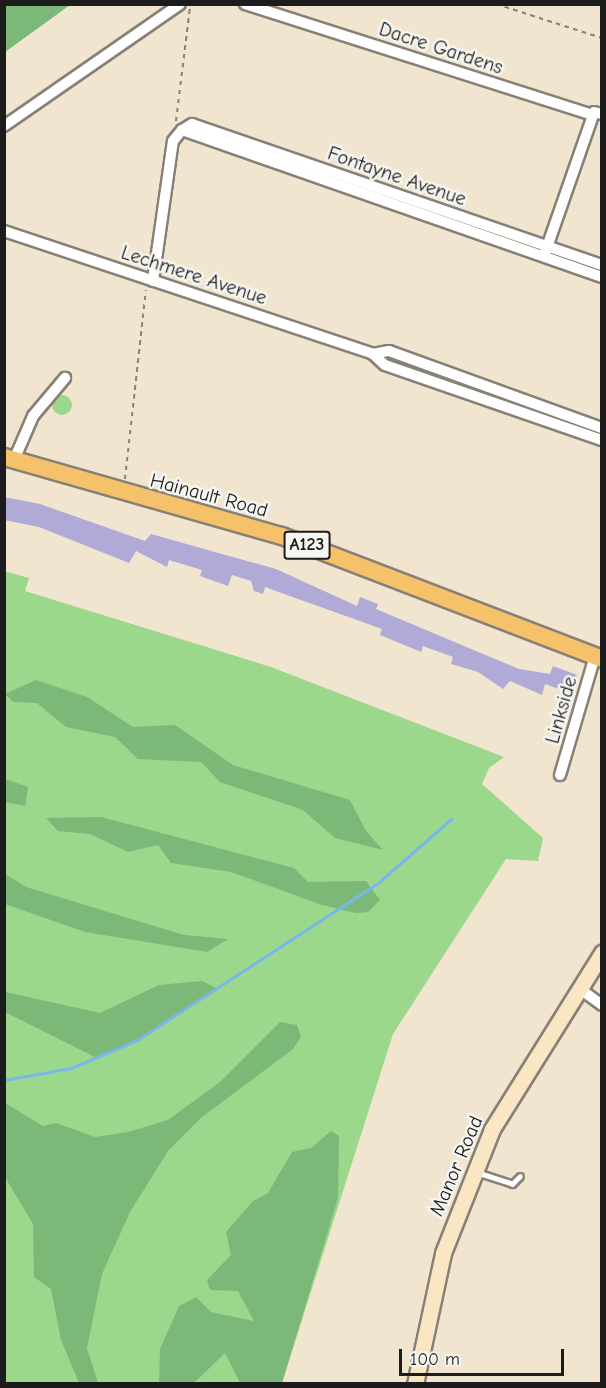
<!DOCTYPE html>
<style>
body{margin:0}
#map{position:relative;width:606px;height:1388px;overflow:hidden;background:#f2e5cf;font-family:"Comic Neue",sans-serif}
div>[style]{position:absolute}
.green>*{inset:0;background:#9bd88c}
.round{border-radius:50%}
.forest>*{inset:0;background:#7cb878}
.stream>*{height:3px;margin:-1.5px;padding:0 1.5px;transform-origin:1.5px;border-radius:1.5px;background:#78b7eb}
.building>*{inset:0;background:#afaad6}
.path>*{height:2px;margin-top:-1px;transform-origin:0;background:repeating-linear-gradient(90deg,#878076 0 4.5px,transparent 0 9px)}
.roads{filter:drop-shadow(2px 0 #878076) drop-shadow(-2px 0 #878076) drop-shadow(0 2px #878076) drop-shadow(0 -2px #878076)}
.service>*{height:5px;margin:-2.5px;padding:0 2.5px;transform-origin:2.5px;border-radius:2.5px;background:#fff}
.minor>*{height:10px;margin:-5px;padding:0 5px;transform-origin:5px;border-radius:5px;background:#fff}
.secondary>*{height:15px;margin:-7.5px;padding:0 7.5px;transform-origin:7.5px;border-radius:7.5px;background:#fbe6c4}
.primary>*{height:16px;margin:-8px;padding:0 8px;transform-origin:8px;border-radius:8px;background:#f5c16b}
span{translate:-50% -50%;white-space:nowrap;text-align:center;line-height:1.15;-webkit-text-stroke:5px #f6f6f2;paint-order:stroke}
.shield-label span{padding:2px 4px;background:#f6f6f2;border:2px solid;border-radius:4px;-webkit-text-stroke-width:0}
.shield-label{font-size:18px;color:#1c1c1c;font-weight:700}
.street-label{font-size:20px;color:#1c1c1c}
.frame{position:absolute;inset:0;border:6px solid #1c1c1c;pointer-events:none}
.scale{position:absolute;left:399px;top:1349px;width:165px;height:27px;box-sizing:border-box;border:3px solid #1c1c1c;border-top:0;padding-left:8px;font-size:18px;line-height:21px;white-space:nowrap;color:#1c1c1c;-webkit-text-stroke:4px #f6f6f2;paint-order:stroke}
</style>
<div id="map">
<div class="green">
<div class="round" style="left:52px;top:395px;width:20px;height:20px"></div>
<div style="clip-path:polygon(4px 571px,29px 578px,25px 591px,271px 667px,504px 757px,489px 768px,482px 784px,543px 838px,538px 861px,506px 859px,393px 1034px,282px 1383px,5px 1383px)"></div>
</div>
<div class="forest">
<div style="clip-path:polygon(5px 4px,70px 4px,70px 5px,5px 52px)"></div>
<div style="clip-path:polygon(36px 680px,87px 697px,133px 727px,175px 725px,233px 765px,350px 800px,366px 831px,383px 850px,335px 838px,303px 810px,220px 782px,201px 762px,138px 759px,115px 737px,66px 727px,37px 703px,13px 702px,5px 694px)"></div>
<div style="clip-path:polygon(5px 779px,28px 787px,25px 806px,5px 802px)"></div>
<div style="clip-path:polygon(101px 817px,294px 868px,308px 882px,366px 881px,380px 900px,368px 912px,356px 913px,322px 905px,231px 872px,171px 863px,158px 845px,128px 852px,90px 834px,58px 831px,46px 818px)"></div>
<div style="clip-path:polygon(5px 874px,26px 887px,184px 935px,228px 939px,207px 952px,85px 932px,5px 904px)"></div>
<div style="clip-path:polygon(202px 981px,218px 989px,137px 1040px,97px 1058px,5px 1012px,5px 992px,100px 1013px,159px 985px)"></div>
<div style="clip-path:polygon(280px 1022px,297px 1025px,301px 1037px,293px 1049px,202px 1117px,168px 1151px,130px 1212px,102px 1274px,87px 1348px,98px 1383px,79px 1383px,61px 1340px,51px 1289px,34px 1277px,33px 1224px,5px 1177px,5px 1103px,43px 1126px,56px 1123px,95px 1137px,128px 1132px,168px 1120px,220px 1082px)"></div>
<div style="clip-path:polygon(331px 1131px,339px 1136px,338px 1198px,282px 1383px,240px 1383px,225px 1353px,194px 1383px,159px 1383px,160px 1349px,179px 1306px,196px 1297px,211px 1312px,254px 1321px,238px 1291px,210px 1290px,207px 1280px,231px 1255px,226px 1232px,253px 1201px,268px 1193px,292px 1152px,311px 1148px)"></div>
</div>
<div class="stream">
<div style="left:4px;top:1080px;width:68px;rotate:-10.2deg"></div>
<div style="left:71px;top:1068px;width:72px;rotate:-23deg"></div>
<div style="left:137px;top:1040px;width:289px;rotate:-33.1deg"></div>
<div style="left:379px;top:882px;width:96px;rotate:-41.2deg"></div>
</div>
<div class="building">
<div style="clip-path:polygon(4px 497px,40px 504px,145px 541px,151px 534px,276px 569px,357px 606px,360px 597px,378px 604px,376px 609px,519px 669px,550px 674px,553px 666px,577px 675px,570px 693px,545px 684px,542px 695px,510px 681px,503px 689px,478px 672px,451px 664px,453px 657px,423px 646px,421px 652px,380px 635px,382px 629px,287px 595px,265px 587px,263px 594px,254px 591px,251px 581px,232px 575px,228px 586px,200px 576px,202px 570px,169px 560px,167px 567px,136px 551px,129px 563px,39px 527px,4px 520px)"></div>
</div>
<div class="path">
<div style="left:496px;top:4px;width:111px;rotate:17.8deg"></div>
<div style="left:176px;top:121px;width:115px;rotate:-83deg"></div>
<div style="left:125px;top:479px;width:190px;rotate:-83.7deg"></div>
</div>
<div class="roads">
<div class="service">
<div style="left:476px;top:1172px;width:38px;rotate:18deg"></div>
<div style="left:512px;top:1184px;width:11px;rotate:-45deg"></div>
</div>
<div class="minor">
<div style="left:245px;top:4px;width:365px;rotate:17.7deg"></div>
<div style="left:4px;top:126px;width:214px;rotate:-34.7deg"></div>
<div style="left:182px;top:130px;width:12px;rotate:-31deg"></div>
<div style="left:192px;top:124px;width:434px;rotate:19deg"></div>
<div style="left:4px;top:231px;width:389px;rotate:18.4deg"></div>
<div style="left:373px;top:354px;width:16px;rotate:43deg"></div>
<div style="left:385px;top:365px;width:230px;rotate:19.1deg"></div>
<div style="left:545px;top:253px;width:149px;rotate:-70.8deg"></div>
<div style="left:594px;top:112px;width:8px;rotate:14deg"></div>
<div style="left:153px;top:281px;width:141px;rotate:-81.9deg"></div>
<div style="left:173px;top:141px;width:14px;rotate:-51deg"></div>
<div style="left:182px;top:130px;width:445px;rotate:19.3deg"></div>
<div style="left:373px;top:354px;width:16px;rotate:-11deg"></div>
<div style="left:389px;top:351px;width:226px;rotate:19.9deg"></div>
<div style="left:14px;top:460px;width:48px;rotate:-66.6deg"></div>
<div style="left:33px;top:416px;width:50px;rotate:-49.9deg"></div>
<div style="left:560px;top:775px;width:124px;rotate:-73.6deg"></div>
<div style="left:580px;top:989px;width:27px;rotate:36deg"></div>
</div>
<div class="secondary">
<div style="left:415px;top:1384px;width:134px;rotate:-77.9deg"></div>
<div style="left:443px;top:1253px;width:133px;rotate:-68.4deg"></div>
<div style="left:492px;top:1129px;width:208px;rotate:-58deg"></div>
</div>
<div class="primary">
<div style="left:4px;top:457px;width:289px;rotate:15.9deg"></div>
<div style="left:282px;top:536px;width:343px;rotate:21deg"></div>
</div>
</div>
<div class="shield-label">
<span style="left:307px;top:545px">A123</span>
</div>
<div class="street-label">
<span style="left:441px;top:48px;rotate:18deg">Dacre Gardens</span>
<span style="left:397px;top:176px;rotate:19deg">Fontayne Avenue</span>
<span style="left:194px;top:275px;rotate:18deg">Lechmere Avenue</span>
<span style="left:209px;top:495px;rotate:15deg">Hainault Road</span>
<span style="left:561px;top:710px;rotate:-74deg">Linkside</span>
<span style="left:456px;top:1166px;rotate:-67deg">Manor Road</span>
</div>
<div class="frame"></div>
<div class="scale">100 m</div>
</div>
